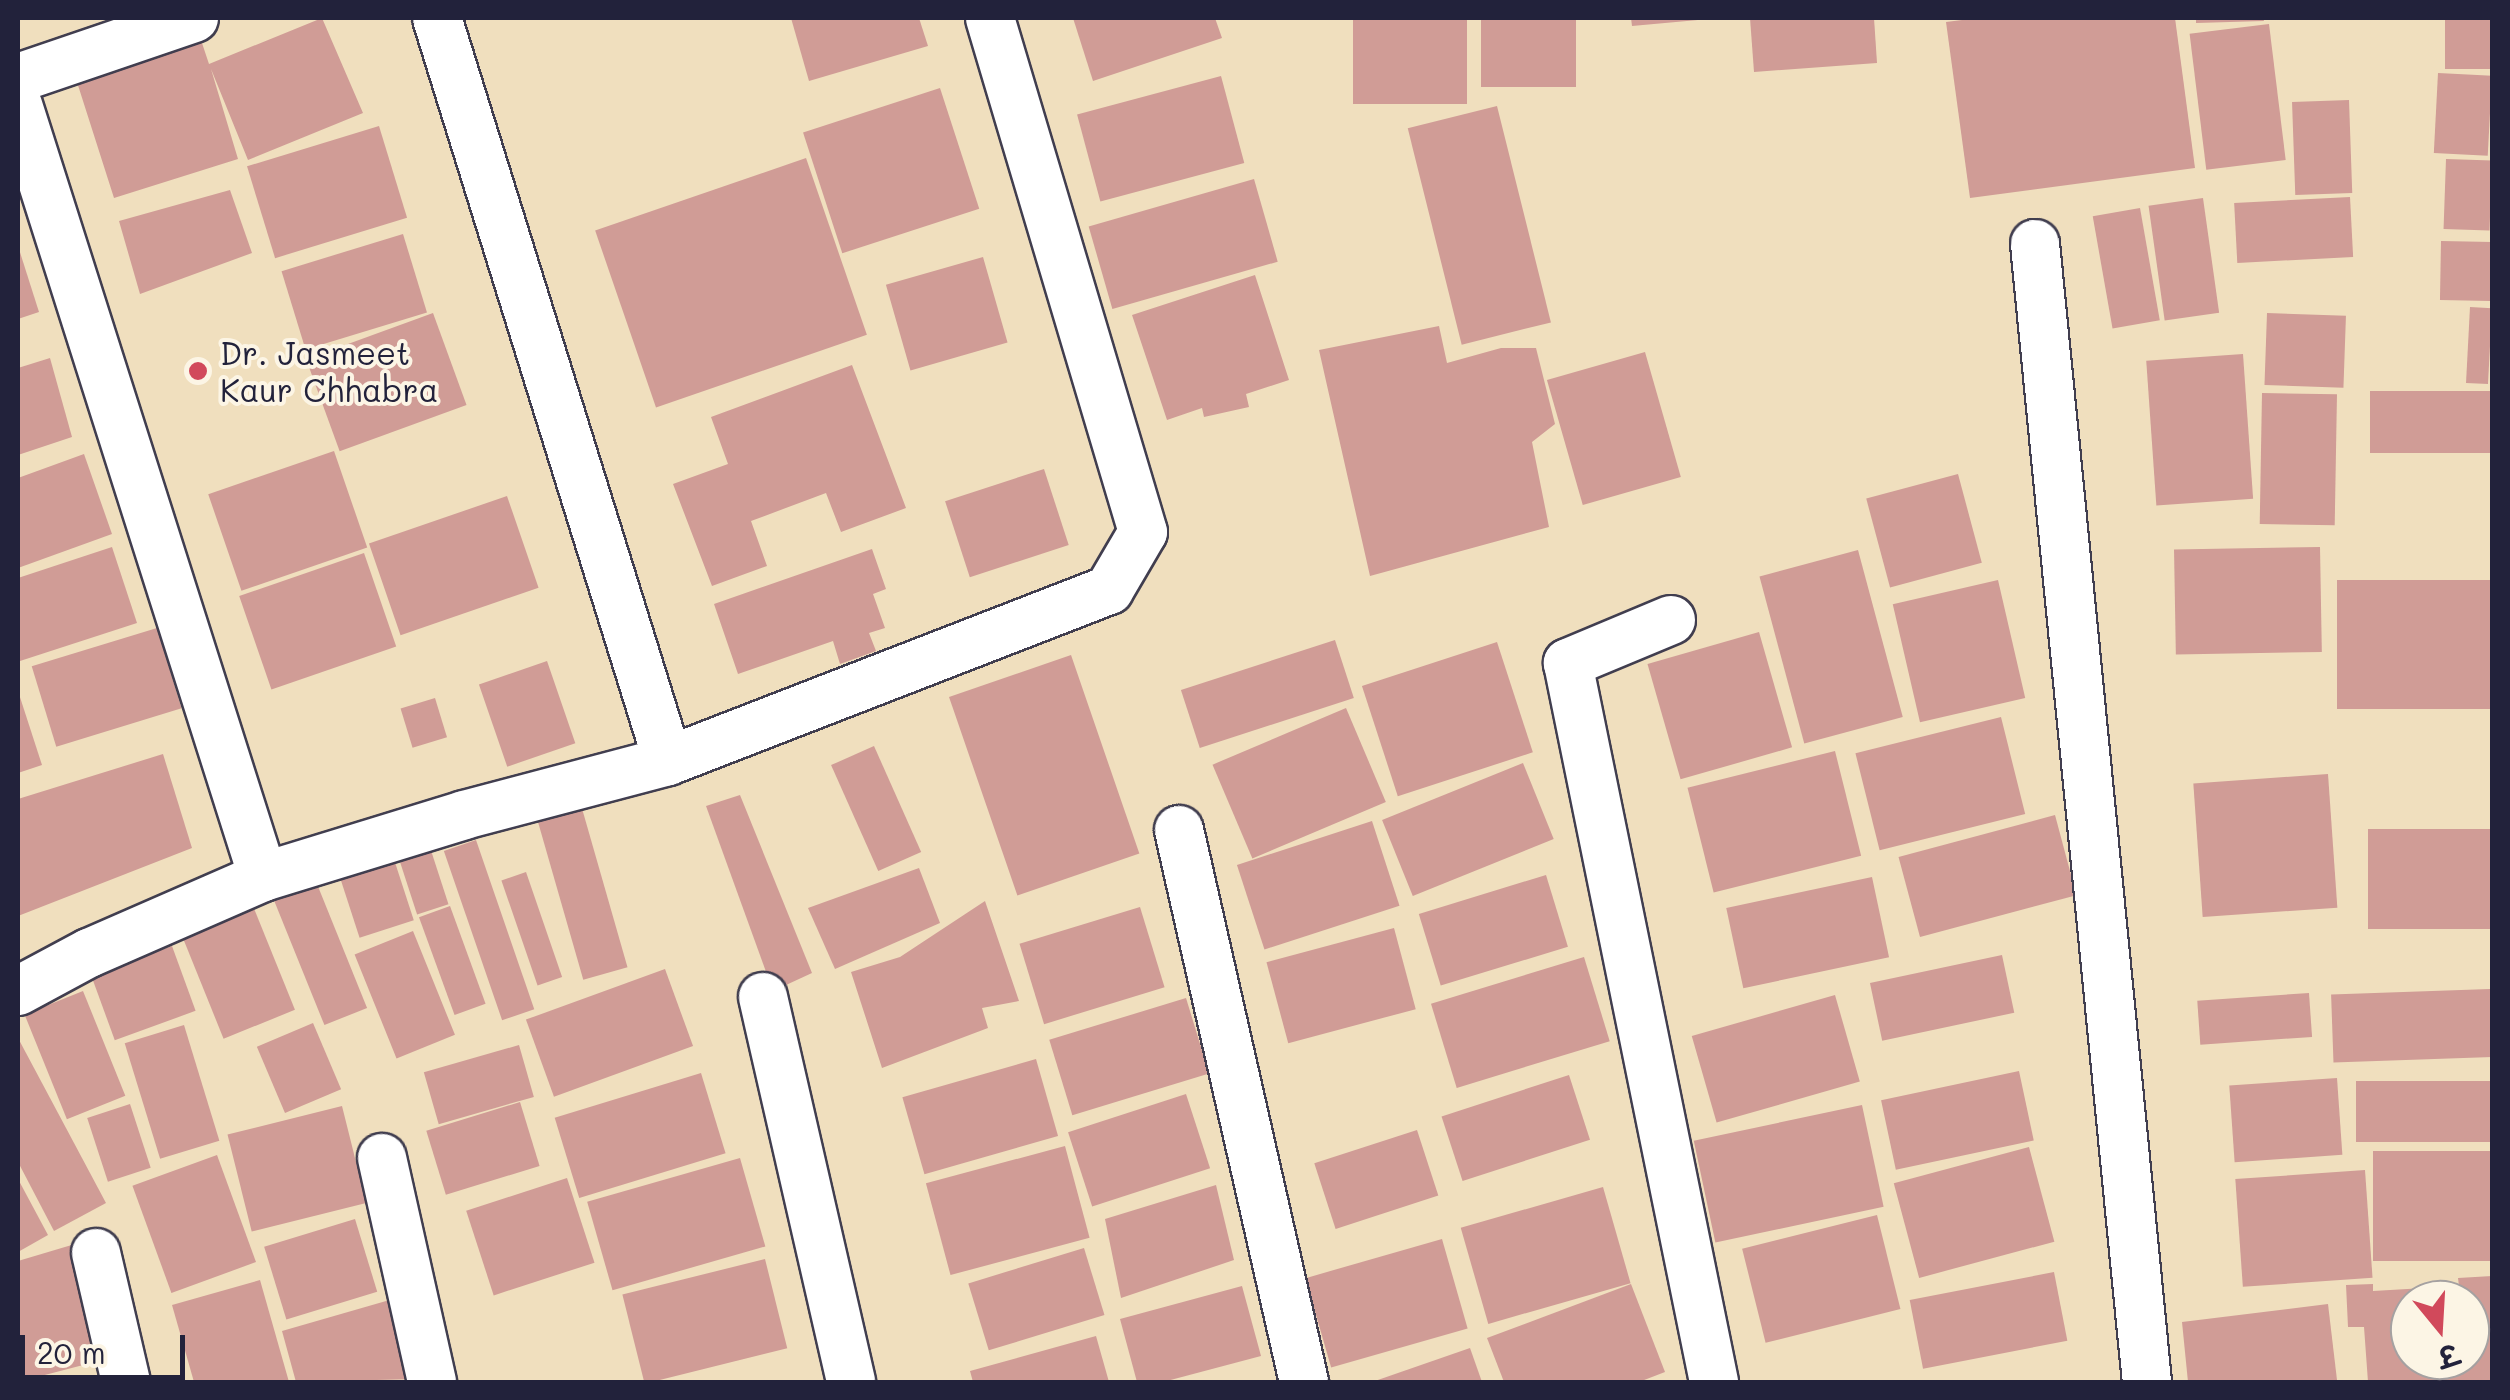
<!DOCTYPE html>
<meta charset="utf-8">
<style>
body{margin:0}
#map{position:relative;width:2510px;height:1400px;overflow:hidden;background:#f0dfbe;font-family:Mali,"Playpen Sans Deva",sans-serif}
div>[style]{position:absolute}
.building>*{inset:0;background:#d09c96;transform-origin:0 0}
.roads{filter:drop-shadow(2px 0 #413e4f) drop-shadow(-2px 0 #413e4f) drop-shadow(0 2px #413e4f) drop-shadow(0 -2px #413e4f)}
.minor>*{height:48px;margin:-24px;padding:0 24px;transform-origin:24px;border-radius:24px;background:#fff}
.dots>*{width:28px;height:28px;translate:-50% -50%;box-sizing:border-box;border:5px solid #fcf5e5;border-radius:50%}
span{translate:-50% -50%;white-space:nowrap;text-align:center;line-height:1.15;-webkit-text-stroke:8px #fcf5e5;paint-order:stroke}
.poi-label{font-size:32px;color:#22223b}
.left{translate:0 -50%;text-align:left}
.frame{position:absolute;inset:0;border:20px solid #22223b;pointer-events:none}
.north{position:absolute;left:2390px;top:1280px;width:100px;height:100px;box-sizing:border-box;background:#fcf5e5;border:2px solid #a5a1a1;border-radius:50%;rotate:162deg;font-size:28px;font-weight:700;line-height:40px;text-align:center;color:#22223b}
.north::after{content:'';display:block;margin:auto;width:35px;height:45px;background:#d1495b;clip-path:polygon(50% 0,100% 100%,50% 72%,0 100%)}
.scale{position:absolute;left:20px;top:1335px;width:165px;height:45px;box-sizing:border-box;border:5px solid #22223b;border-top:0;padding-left:12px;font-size:30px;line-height:35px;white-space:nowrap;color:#22223b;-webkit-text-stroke:8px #fcf5e5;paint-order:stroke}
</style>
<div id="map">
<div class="building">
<div style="clip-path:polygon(322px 18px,363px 113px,248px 160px,211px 69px,238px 159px,114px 198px,76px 79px,201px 40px,209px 64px)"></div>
<div style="clip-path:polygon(791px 18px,919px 18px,928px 46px,809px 81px)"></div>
<div style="clip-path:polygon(1073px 18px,1215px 18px,1222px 38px,1093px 81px)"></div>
<div style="left:1353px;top:18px;width:114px;height:86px"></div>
<div style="left:1481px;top:18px;width:95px;height:69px"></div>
<div style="clip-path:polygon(1631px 18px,1698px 18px,1698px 20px,1632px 26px)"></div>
<div style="clip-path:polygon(1750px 18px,1874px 18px,1877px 63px,1754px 72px)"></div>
<div style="clip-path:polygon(1978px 18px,2175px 18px,2195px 168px,1970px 198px,1946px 22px)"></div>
<div style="clip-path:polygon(2196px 18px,2263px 18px,2264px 21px,2196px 23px)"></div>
<div style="left:2445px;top:18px;width:47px;height:51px"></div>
<div style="left:2269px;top:24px;width:137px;height:80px;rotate:83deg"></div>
<div style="left:2438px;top:73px;width:54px;height:80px;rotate:3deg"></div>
<div style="left:1221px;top:76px;width:90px;height:149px;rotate:75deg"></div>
<div style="left:940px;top:88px;width:127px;height:144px;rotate:72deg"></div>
<div style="left:2349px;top:100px;width:93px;height:57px;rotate:88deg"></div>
<div style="left:1497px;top:106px;width:223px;height:92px;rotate:76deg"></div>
<div style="left:379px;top:126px;width:96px;height:138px;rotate:73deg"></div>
<div style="left:806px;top:158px;width:187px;height:223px;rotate:71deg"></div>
<div style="left:2446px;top:159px;width:46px;height:70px;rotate:2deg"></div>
<div style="left:1254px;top:179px;width:86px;height:172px;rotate:74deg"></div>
<div style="clip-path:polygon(230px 190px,252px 253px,140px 294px,119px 221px)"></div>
<div style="left:2350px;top:197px;width:60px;height:116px;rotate:87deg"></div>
<div style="left:2203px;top:198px;width:116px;height:55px;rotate:82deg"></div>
<div style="left:2140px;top:208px;width:114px;height:48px;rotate:80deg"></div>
<div style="left:403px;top:234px;width:82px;height:127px;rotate:73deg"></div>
<div style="left:2441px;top:241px;width:51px;height:59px;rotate:1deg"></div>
<div style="clip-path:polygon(18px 246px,39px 312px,18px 319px)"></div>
<div style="left:983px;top:257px;width:89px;height:101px;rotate:74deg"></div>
<div style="clip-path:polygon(1255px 275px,1289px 380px,1246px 394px,1249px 407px,1204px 417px,1202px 408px,1167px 420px,1132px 315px)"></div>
<div style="left:2470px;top:307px;width:22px;height:76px;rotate:3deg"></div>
<div style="left:433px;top:313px;width:98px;height:135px;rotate:70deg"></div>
<div style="left:2267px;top:313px;width:79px;height:72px;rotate:2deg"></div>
<div style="clip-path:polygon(1439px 326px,1447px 363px,1501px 348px,1536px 348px,1555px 424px,1532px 442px,1549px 527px,1370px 576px,1319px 350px)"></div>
<div style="left:1645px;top:352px;width:130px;height:102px;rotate:74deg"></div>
<div style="left:2243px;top:354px;width:145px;height:97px;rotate:86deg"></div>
<div style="clip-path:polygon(50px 358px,72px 437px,18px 455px,18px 368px)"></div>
<div style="clip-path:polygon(852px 365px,906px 508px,841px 532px,826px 493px,751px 521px,767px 566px,712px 586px,673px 484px,728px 464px,711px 417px)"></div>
<div style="left:2492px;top:391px;width:62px;height:122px;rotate:90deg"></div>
<div style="left:2262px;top:393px;width:75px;height:131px;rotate:1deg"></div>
<div style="left:334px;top:451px;width:102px;height:133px;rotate:71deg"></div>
<div style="clip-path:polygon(84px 454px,112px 534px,18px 568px,18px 478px)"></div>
<div style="left:1044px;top:469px;width:80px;height:104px;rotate:72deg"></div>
<div style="left:1958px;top:474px;width:92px;height:95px;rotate:75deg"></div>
<div style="left:507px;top:496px;width:97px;height:146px;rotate:71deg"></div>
<div style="clip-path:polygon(112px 547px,137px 623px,20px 661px,18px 578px)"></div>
<div style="left:2320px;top:547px;width:105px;height:146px;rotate:89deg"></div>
<div style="clip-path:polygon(872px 549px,886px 589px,873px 594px,885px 628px,869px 633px,876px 651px,840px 664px,833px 641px,738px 674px,714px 604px)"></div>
<div style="left:1858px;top:550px;width:173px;height:102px;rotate:75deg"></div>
<div style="left:364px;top:553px;width:99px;height:132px;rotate:71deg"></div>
<div style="left:1998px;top:580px;width:121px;height:108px;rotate:77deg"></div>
<div style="left:2492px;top:580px;width:129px;height:155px;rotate:90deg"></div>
<div style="left:157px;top:628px;width:84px;height:131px;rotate:73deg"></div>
<div style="left:1759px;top:632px;width:120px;height:116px;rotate:74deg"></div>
<div style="left:1335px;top:640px;width:61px;height:162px;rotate:72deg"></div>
<div style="left:1497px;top:642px;width:116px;height:142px;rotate:72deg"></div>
<div style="left:1071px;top:655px;width:210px;height:129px;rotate:71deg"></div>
<div style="left:547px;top:661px;width:87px;height:72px;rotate:71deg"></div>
<div style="clip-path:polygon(18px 691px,42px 765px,18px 773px)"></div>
<div style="left:435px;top:698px;width:41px;height:36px;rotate:73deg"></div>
<div style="left:1346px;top:708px;width:102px;height:145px;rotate:67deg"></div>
<div style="left:2001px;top:717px;width:100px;height:150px;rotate:76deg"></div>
<div style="left:874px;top:746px;width:116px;height:47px;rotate:66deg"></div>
<div style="left:1835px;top:751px;width:108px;height:152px;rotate:76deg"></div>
<div style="clip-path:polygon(163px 754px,192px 848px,18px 916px,18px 799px)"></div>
<div style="left:1523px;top:763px;width:82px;height:152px;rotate:68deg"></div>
<div style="left:2328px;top:774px;width:134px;height:135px;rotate:86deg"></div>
<div style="clip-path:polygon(740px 795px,812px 973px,773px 991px,706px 806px)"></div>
<div style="left:579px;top:798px;width:176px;height:46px;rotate:74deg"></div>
<div style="left:2055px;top:815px;width:83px;height:162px;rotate:75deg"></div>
<div style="left:1372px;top:821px;width:89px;height:142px;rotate:72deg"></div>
<div style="left:2492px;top:829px;width:100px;height:124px;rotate:90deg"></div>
<div style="left:425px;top:832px;width:76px;height:33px;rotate:72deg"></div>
<div style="left:476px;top:840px;width:179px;height:34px;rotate:71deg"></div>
<div style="left:390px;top:847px;width:77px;height:57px;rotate:72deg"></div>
<div style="clip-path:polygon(919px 868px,940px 923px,835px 969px,808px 908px)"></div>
<div style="left:526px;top:872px;width:111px;height:26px;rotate:71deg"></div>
<div style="left:1546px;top:875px;width:75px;height:133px;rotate:73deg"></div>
<div style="left:1872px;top:877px;width:82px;height:149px;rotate:78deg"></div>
<div style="left:315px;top:879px;width:139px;height:46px;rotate:68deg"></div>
<div style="clip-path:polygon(985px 901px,1019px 1001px,982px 1008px,988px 1028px,882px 1068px,851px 972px,900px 957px)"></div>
<div style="left:253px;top:906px;width:112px;height:77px;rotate:68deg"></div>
<div style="left:450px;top:906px;width:104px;height:33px;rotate:70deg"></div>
<div style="left:1140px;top:907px;width:84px;height:126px;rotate:73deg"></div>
<div style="left:1394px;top:928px;width:84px;height:132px;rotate:75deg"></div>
<div style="left:413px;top:931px;width:112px;height:63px;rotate:68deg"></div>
<div style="left:172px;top:946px;width:69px;height:86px;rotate:70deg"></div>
<div style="left:2002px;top:955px;width:59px;height:135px;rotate:78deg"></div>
<div style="left:1584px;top:957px;width:88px;height:160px;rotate:73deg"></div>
<div style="left:665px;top:969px;width:82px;height:148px;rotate:70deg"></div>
<div style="left:2490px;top:989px;width:68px;height:159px;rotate:88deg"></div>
<div style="left:83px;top:991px;width:113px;height:63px;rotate:68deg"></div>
<div style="left:2309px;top:993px;width:44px;height:112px;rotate:86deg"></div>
<div style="left:1835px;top:995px;width:90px;height:149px;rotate:74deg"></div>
<div style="left:1186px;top:998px;width:79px;height:143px;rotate:73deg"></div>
<div style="left:313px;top:1023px;width:72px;height:61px;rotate:67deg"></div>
<div style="left:184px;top:1025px;width:121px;height:62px;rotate:73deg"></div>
<div style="clip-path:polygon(18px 1038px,106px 1203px,54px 1231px,18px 1162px)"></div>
<div style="left:519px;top:1045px;width:54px;height:99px;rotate:74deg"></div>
<div style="left:1036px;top:1059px;width:80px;height:139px;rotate:74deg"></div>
<div style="left:2019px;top:1071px;width:71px;height:141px;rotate:78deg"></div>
<div style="left:701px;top:1073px;width:84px;height:153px;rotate:73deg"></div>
<div style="left:1569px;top:1075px;width:68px;height:134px;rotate:72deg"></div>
<div style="left:2337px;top:1078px;width:77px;height:108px;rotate:86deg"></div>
<div style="left:2492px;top:1081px;width:61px;height:136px;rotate:90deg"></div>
<div style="left:1186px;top:1094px;width:78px;height:124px;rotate:72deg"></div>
<div style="left:520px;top:1102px;width:67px;height:98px;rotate:73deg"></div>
<div style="left:130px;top:1104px;width:67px;height:45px;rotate:72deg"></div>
<div style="left:1862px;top:1105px;width:104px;height:172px;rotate:78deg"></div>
<div style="left:342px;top:1106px;width:100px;height:118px;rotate:76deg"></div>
<div style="left:1417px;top:1130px;width:69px;height:108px;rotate:72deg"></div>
<div style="left:1065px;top:1146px;width:95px;height:144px;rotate:75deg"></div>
<div style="left:2029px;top:1147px;width:98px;height:140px;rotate:75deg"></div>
<div style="left:2492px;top:1151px;width:110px;height:119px;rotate:90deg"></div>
<div style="left:217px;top:1155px;width:114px;height:90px;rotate:70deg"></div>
<div style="left:740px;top:1158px;width:92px;height:159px;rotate:74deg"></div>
<div style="left:2365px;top:1170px;width:108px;height:130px;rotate:86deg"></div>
<div style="left:567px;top:1178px;width:89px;height:106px;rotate:72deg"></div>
<div style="clip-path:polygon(18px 1179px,48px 1235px,18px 1252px)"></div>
<div style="clip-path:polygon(1216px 1185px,1234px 1260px,1121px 1298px,1105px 1219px)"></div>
<div style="left:1603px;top:1187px;width:100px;height:148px;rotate:74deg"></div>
<div style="left:1877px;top:1215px;width:97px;height:139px;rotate:76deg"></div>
<div style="left:355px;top:1219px;width:76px;height:95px;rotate:73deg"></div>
<div style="left:1442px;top:1239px;width:93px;height:142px;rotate:74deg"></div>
<div style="clip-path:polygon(75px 1244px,110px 1358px,18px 1382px,18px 1261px)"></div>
<div style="left:1084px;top:1248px;width:70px;height:121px;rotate:73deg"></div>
<div style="left:765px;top:1259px;width:92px;height:147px;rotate:76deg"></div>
<div style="left:2054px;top:1272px;width:70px;height:147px;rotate:79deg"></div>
<div style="clip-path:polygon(evenodd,2492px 1276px,2492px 1382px,2368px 1382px,2364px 1327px,2348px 1327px,2346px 1285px,2373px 1284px,2373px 1291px,2459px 1286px,2458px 1278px,2492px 1276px,2410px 1300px,2470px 1300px,2470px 1360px,2410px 1360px,2410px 1300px)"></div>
<div style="clip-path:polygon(260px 1280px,289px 1382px,194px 1382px,172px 1305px)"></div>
<div style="clip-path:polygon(1631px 1284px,1665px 1372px,1639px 1382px,1504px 1382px,1487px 1338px)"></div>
<div style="clip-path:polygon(1242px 1286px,1261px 1356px,1163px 1382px,1137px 1382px,1120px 1319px)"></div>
<div style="clip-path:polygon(393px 1299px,417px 1379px,296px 1382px,282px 1331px)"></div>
<div style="clip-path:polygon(2328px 1304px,2337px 1380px,2188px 1382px,2182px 1322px)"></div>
<div style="clip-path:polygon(1096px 1336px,1109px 1382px,973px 1382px,970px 1371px)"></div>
<div style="clip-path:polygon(1470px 1348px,1482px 1382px,1372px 1382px)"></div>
</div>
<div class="roads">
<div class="minor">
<div style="left:437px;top:18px;width:778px;rotate:72.73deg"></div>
<div style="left:18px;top:78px;width:186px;rotate:-18.8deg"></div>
<div style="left:18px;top:105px;width:810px;rotate:72.39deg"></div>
<div style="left:2035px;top:244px;width:1143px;rotate:84.38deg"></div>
<div style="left:1671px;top:620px;width:112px;rotate:157.3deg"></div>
<div style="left:1568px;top:663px;width:734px;rotate:78.52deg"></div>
<div style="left:1179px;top:830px;width:566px;rotate:77.24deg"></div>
<div style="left:18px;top:991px;width:81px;rotate:-28.2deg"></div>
<div style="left:89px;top:953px;width:190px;rotate:-23.6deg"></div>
<div style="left:263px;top:877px;width:210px;rotate:-17.1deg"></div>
<div style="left:464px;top:815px;width:211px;rotate:-14.8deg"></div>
<div style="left:668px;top:761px;width:473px;rotate:-21.2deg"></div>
<div style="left:1109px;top:590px;width:67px;rotate:-59.6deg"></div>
<div style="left:1143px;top:532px;width:536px;rotate:-106.58deg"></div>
<div style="left:763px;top:997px;width:395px;rotate:77.1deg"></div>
<div style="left:382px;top:1158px;width:230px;rotate:77.4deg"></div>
<div style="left:96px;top:1253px;width:132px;rotate:76.9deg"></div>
</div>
</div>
<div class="dots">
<div style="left:198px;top:371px;background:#d1495b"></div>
</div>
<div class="poi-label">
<span class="left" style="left:220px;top:371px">Dr. Jasmeet<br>Kaur Chhabra</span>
</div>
<div class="frame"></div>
<div class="north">उ</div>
<div class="scale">20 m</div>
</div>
